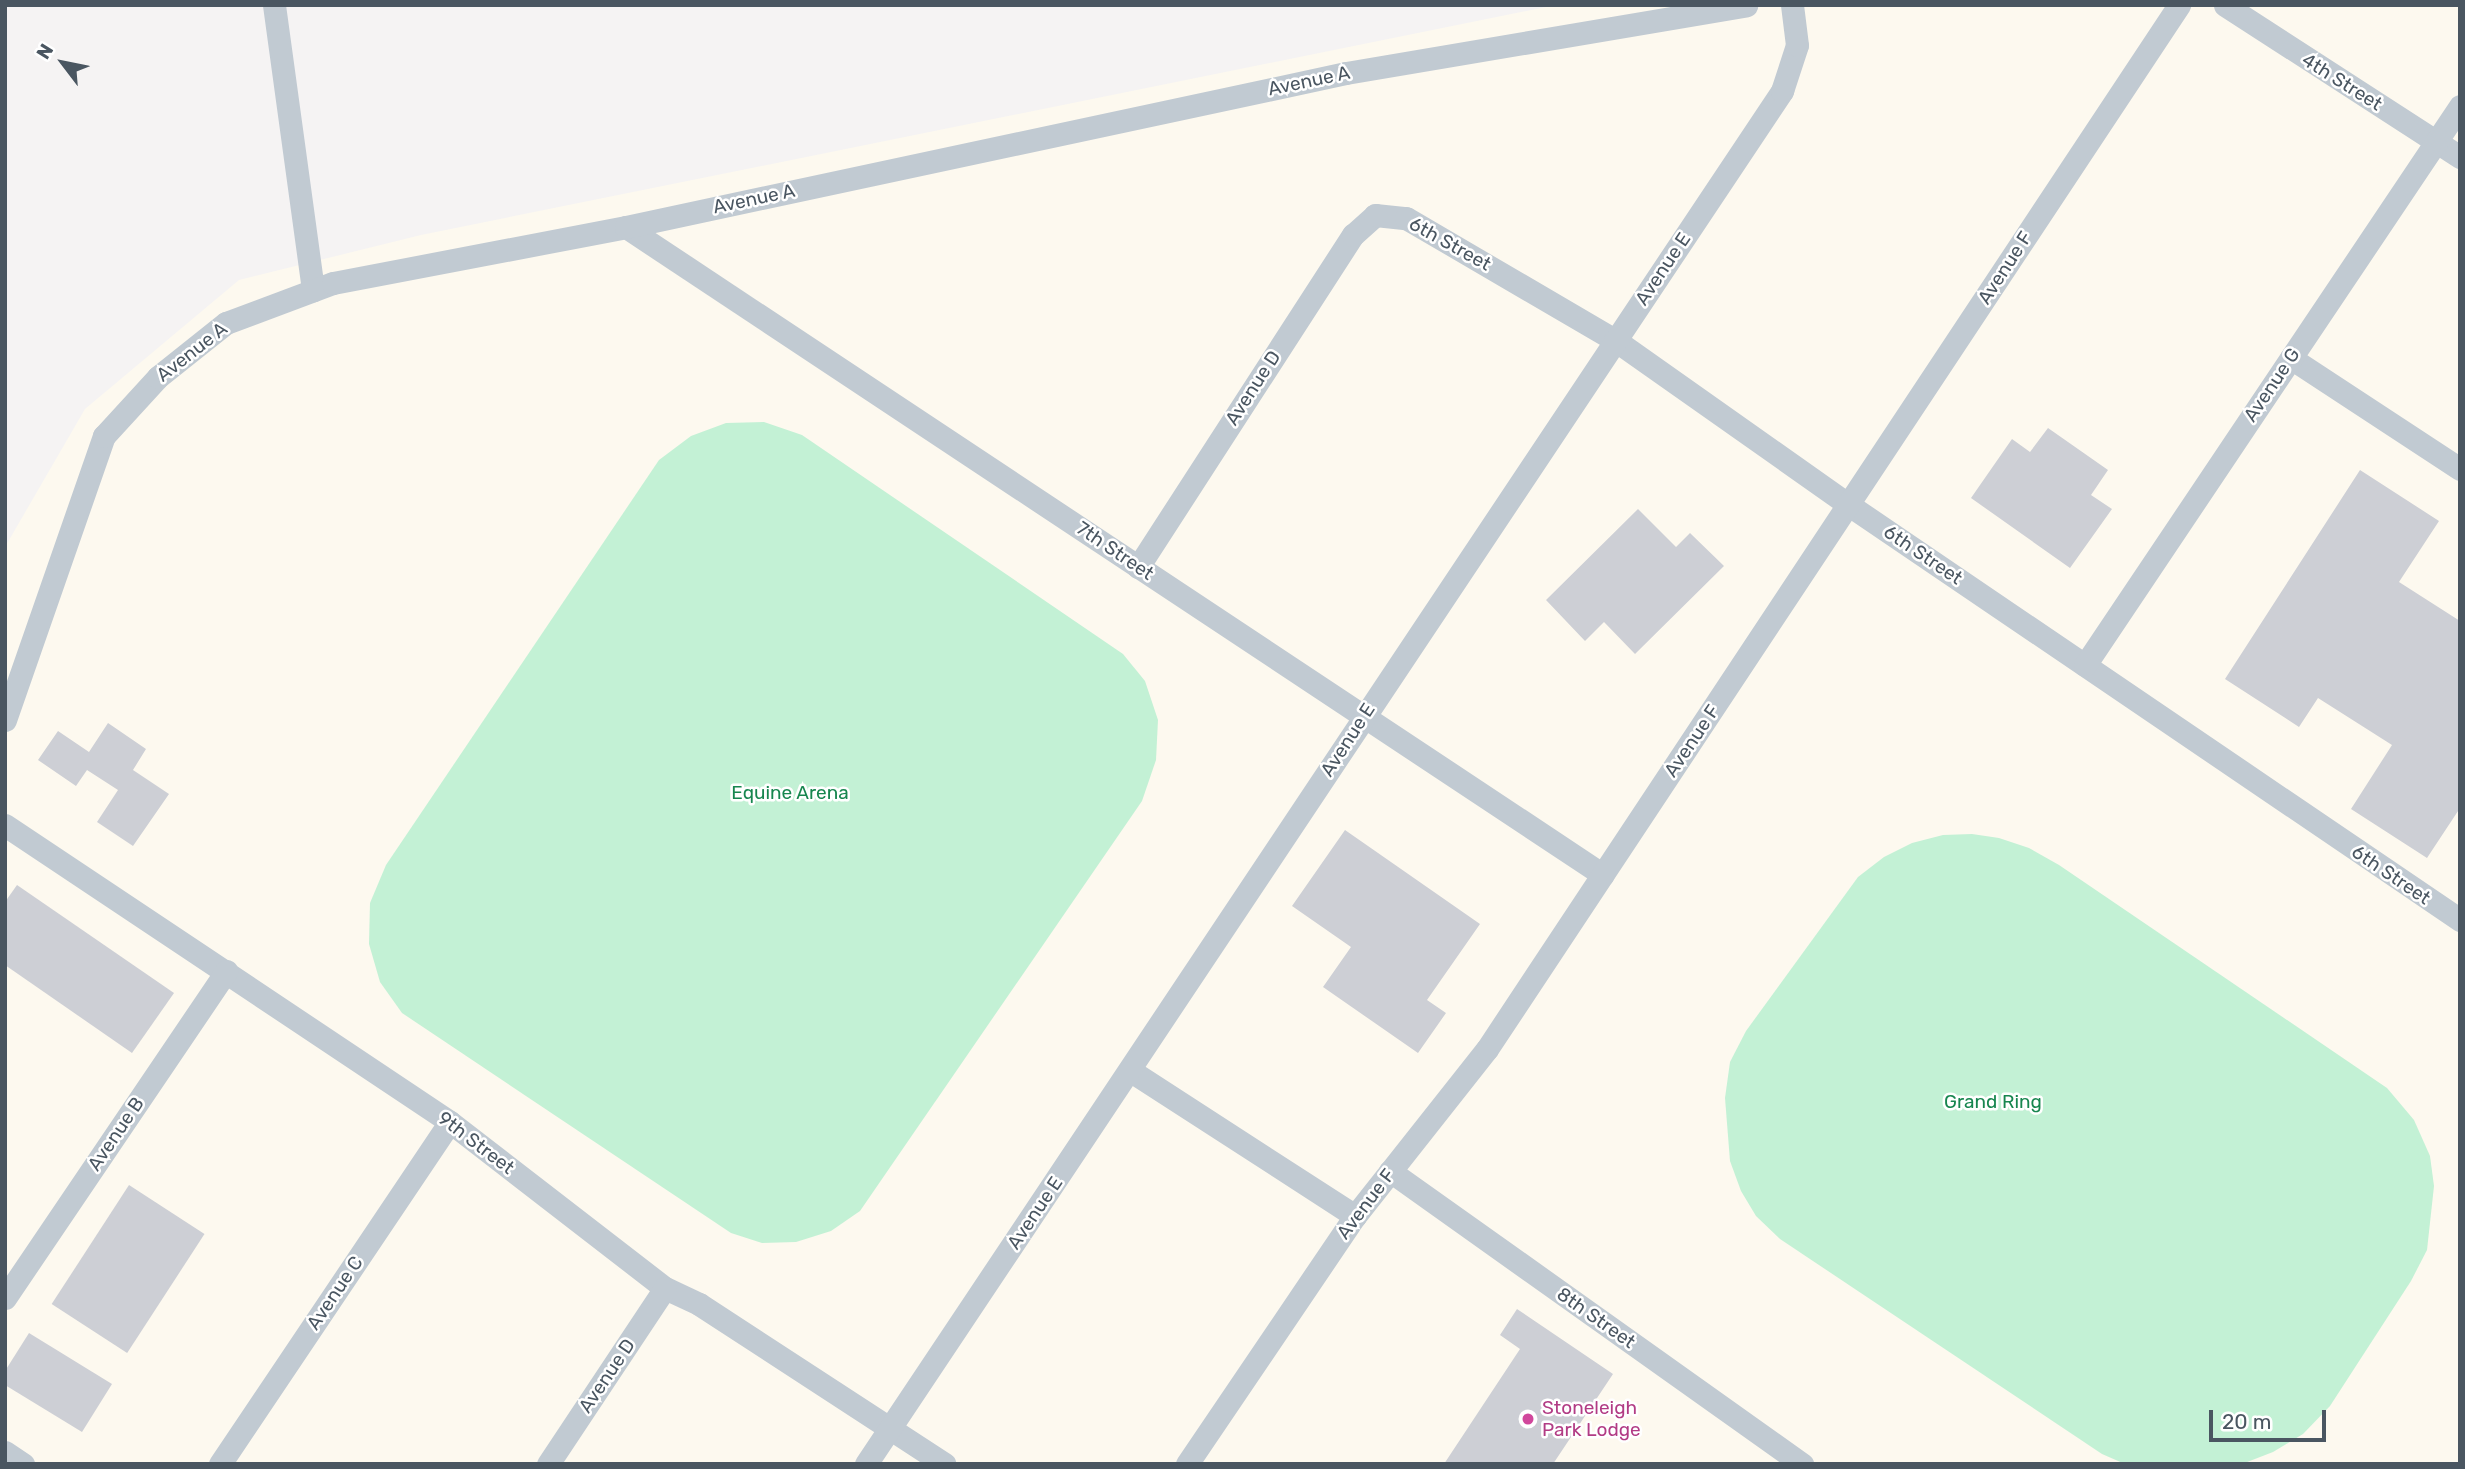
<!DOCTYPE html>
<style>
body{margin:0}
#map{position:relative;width:2465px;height:1469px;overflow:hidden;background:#f5f3f3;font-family:Rubik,sans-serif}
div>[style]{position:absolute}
.commercial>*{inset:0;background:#fdf9ef}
.green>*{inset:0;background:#c3f1d5}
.building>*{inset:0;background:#cdcfd5;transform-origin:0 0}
.service>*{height:23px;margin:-11.5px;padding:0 11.5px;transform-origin:11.5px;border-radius:11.5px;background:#c1cad2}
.dots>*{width:19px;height:19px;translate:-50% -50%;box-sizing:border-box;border:4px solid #fff;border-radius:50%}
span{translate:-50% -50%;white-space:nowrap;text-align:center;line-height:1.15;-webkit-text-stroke:5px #fff;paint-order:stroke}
.street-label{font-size:19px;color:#4a5661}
.park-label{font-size:19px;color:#17864f}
.hotel-label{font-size:19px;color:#b23c85}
.left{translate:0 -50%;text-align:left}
.frame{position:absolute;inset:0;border:7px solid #4a5661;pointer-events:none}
.north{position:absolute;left:28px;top:28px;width:70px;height:70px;-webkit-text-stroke:5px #fff;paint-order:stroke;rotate:302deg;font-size:19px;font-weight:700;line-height:28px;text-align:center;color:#4a5661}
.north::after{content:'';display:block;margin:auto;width:24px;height:32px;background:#4a5661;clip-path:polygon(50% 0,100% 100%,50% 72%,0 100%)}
.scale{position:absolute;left:2209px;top:1410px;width:117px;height:32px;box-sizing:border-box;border:4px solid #4a5661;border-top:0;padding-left:9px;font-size:21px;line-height:24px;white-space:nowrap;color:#4a5661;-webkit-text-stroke:5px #fff;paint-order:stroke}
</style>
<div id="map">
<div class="commercial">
<div style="clip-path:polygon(1556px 5px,2460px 5px,2460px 1464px,5px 1464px,5px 547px,85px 409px,239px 280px,421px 235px)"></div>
</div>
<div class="green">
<div style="clip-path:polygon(764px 422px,802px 435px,1123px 654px,1145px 681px,1158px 720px,1156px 760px,1142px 801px,860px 1211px,831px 1231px,796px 1242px,762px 1243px,731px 1233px,402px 1013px,380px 982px,369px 944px,370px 903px,386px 865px,659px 460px,691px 436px,726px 423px)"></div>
<div style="clip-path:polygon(1972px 834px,1999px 838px,2029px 848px,2059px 865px,2387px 1088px,2414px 1120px,2430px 1156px,2434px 1186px,2427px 1250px,2411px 1281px,2330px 1406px,2303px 1434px,2273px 1452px,2242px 1464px,2125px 1464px,2102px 1454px,1780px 1239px,1756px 1216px,1741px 1191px,1730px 1161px,1725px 1098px,1730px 1062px,1746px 1031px,1858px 877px,1884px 857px,1912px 843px,1943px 835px)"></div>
</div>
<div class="building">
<div style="clip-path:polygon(2048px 428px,2108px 470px,2091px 495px,2112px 509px,2070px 568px,1971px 498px,2012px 439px,2030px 452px)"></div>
<div style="clip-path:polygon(2360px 470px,2439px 521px,2399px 582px,2460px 621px,2460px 808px,2427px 858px,2351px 809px,2392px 745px,2318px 698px,2299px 727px,2225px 679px)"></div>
<div style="clip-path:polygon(1638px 509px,1676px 547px,1690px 533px,1724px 566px,1635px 654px,1604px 622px,1585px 641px,1546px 600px)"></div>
<div style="clip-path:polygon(108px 723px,146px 749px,133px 770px,169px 794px,133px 846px,97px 822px,118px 790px,87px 770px,76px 786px,38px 760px,58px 731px,89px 752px)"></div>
<div style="clip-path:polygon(1345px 830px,1480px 924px,1427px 1000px,1446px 1013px,1418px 1053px,1323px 987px,1351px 947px,1292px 906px)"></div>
<div style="clip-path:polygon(17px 885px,174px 993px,132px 1053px,5px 965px,5px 902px)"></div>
<div style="left:129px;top:1185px;width:90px;height:142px;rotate:33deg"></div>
<div style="clip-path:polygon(1517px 1309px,1613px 1374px,1553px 1464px,1444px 1464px,1520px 1349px,1500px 1335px)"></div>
<div style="clip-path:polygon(29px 1333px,112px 1384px,82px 1432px,5px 1385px,5px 1371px)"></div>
</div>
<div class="service">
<div style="left:274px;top:5px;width:288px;rotate:82.2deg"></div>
<div style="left:2225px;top:5px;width:280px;rotate:32.9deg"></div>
<div style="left:626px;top:227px;width:1172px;rotate:33.55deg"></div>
<div style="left:2291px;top:358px;width:202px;rotate:33.3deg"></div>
<div style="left:1138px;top:567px;width:396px;rotate:-57.1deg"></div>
<div style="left:1353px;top:235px;width:30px;rotate:-42deg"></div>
<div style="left:1375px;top:215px;width:31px;rotate:6deg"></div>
<div style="left:1406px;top:218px;width:242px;rotate:30.3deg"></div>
<div style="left:1615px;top:340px;width:286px;rotate:35.2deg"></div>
<div style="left:1849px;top:505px;width:739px;rotate:34.18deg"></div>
<div style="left:2085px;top:665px;width:673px;rotate:-56.14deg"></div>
<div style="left:5px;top:720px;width:301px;rotate:-70.8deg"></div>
<div style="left:104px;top:436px;width:80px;rotate:-47.5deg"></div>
<div style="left:158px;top:377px;width:87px;rotate:-38.5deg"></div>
<div style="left:226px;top:323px;width:114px;rotate:-20.5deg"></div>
<div style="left:333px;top:283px;width:298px;rotate:-10.8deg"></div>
<div style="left:626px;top:227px;width:736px;rotate:-12.07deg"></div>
<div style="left:1346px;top:73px;width:406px;rotate:-9.6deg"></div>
<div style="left:5px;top:825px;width:535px;rotate:33.72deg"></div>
<div style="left:450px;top:1122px;width:272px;rotate:37.7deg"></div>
<div style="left:665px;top:1288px;width:38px;rotate:25deg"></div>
<div style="left:699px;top:1304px;width:293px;rotate:33.1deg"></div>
<div style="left:1131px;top:1071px;width:267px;rotate:32.9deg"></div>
<div style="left:1390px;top:1171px;width:506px;rotate:35.42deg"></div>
<div style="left:5px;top:1298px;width:395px;rotate:-55.9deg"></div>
<div style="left:5px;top:1452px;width:22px;rotate:34deg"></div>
<div style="left:220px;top:1464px;width:412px;rotate:-56.1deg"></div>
<div style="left:548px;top:1464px;width:211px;rotate:-56.4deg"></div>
<div style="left:866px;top:1464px;width:1651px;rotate:-56.29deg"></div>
<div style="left:1782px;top:91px;width:48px;rotate:-71.9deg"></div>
<div style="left:1797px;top:45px;width:40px;rotate:-97.1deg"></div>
<div style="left:1187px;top:1464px;width:300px;rotate:-55.9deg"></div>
<div style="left:1355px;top:1216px;width:213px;rotate:-51.7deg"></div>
<div style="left:1487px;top:1049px;width:1253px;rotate:-56.46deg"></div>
</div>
<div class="dots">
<div style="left:1528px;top:1419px;background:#d1479c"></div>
</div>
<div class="street-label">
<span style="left:1309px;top:81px;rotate:-12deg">Avenue A</span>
<span style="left:2342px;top:82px;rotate:32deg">4th Street</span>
<span style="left:754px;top:199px;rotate:-12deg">Avenue A</span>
<span style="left:1450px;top:244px;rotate:29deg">6th Street</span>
<span style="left:2005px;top:268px;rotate:-57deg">Avenue F</span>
<span style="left:1663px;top:269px;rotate:-56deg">Avenue E</span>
<span style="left:192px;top:352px;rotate:-38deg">Avenue A</span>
<span style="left:2272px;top:385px;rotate:-56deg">Avenue G</span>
<span style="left:1253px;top:388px;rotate:-57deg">Avenue D</span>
<span style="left:1115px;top:551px;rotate:34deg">7th Street</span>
<span style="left:1923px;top:555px;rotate:34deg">6th Street</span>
<span style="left:1348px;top:740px;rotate:-57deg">Avenue E</span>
<span style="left:1692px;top:741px;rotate:-56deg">Avenue F</span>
<span style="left:2391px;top:875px;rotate:34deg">6th Street</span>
<span style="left:116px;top:1134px;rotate:-56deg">Avenue B</span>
<span style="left:476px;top:1143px;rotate:37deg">9th Street</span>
<span style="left:1366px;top:1204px;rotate:-53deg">Avenue F</span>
<span style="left:1035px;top:1213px;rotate:-56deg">Avenue E</span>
<span style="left:335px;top:1293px;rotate:-56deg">Avenue C</span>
<span style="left:1596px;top:1318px;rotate:35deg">8th Street</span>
<span style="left:607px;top:1376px;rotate:-56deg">Avenue D</span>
</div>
<div class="park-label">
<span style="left:790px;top:793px">Equine Arena</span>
<span style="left:1993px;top:1102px">Grand Ring</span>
</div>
<div class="hotel-label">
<span class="left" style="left:1542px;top:1419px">Stoneleigh<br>Park Lodge</span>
</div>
<div class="frame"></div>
<div class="north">N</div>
<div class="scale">20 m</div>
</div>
